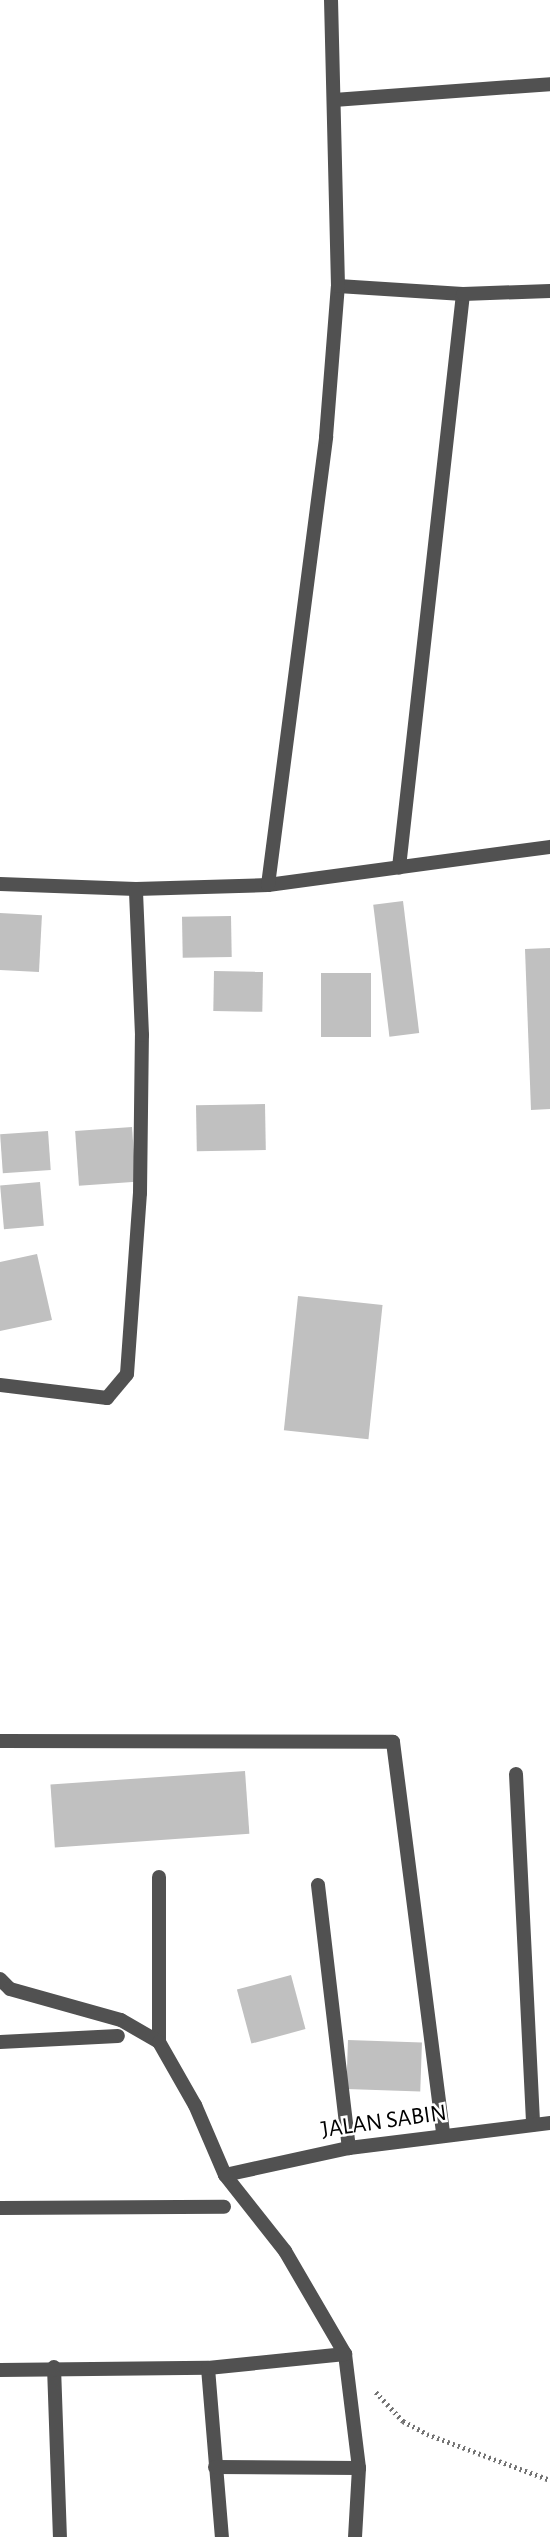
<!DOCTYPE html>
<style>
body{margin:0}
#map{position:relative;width:550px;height:2537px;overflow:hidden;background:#fff;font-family:"Alegreya Sans",sans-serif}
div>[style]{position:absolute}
.building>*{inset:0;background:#c0c0c0;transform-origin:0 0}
.path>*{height:4.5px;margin-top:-2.25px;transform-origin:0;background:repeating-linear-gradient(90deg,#737373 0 2px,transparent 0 5.5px)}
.lane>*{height:14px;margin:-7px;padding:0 7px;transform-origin:7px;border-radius:7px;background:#515151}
.street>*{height:14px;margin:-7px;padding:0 7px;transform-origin:7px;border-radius:7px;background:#515151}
span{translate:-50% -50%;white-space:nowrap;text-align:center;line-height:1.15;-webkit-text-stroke:5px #fff;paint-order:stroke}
.street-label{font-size:24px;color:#000}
</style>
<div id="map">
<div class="building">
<div style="left:403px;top:901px;width:133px;height:30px;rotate:83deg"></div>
<div style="left:0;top:913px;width:42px;height:57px;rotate:3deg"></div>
<div style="left:231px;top:916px;width:41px;height:49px;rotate:89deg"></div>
<div style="clip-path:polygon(550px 948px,550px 1109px,531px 1110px,525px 949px)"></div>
<div style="left:214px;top:971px;width:49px;height:40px;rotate:1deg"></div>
<div style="left:321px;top:973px;width:50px;height:64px"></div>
<div style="left:265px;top:1104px;width:46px;height:69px;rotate:89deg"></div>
<div style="left:132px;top:1127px;width:55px;height:57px;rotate:86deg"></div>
<div style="left:48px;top:1131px;width:39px;height:48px;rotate:86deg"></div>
<div style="left:40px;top:1182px;width:44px;height:40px;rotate:85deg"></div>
<div style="clip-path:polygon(37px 1254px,52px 1320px,0 1331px,0 1262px)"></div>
<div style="left:298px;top:1296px;width:85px;height:135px;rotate:6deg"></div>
<div style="left:245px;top:1771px;width:63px;height:195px;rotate:86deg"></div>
<div style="left:291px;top:1975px;width:56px;height:56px;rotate:75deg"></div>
<div style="left:348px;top:2040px;width:74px;height:49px;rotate:2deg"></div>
</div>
<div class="path">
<div style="left:376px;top:2392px;width:40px;rotate:47deg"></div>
<div style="left:403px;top:2421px;width:27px;rotate:28deg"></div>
<div style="left:427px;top:2434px;width:131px;rotate:20.5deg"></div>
</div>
<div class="lane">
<div style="left:0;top:1741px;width:393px;rotate:0.1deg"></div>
<div style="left:393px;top:1742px;width:396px;rotate:82.7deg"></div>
</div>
<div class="street">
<div style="left:334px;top:100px;width:217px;rotate:-4.2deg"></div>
<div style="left:338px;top:286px;width:125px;rotate:3.7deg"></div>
<div style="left:463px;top:294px;width:577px;rotate:96.37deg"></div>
<div style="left:463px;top:294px;width:87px;rotate:-2deg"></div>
<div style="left:0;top:884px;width:136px;rotate:2.1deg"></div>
<div style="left:136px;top:889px;width:132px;rotate:-1.7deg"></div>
<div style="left:268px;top:885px;width:285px;rotate:-7.7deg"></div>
<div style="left:268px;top:885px;width:452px;rotate:-82.6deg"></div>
<div style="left:326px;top:437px;width:151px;rotate:-85.5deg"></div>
<div style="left:338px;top:286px;width:286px;rotate:-91.4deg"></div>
<div style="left:0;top:1385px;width:108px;rotate:6.9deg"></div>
<div style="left:107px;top:1398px;width:31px;rotate:-50deg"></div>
<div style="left:127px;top:1374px;width:181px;rotate:-85.9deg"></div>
<div style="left:140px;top:1193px;width:158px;rotate:-89.3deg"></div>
<div style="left:142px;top:1035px;width:146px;rotate:-92.4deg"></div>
<div style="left:516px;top:1774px;width:351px;rotate:87.2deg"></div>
<div style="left:159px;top:1877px;width:165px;rotate:90deg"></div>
<div style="left:318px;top:1885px;width:265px;rotate:83.3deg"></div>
<div style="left:0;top:1979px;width:14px;rotate:45deg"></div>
<div style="left:10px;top:1989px;width:115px;rotate:15.6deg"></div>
<div style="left:121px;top:2020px;width:44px;rotate:30.1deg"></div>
<div style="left:159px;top:2042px;width:73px;rotate:60.3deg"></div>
<div style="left:195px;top:2105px;width:76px;rotate:66.8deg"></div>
<div style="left:225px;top:2175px;width:97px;rotate:51.7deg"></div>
<div style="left:285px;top:2251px;width:119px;rotate:59.8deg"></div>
<div style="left:345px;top:2354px;width:115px;rotate:83deg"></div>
<div style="left:359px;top:2468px;width:69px;rotate:93.3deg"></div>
<div style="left:0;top:2042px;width:118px;rotate:-2.9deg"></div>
<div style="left:225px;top:2175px;width:127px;rotate:-12.3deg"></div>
<div style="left:349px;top:2148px;width:203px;rotate:-7.1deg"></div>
<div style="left:0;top:2208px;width:224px;rotate:-0.3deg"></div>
<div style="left:54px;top:2367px;width:170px;rotate:88deg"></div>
<div style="left:208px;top:2368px;width:170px;rotate:85.3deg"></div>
<div style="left:0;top:2370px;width:208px;rotate:-0.6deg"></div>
<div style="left:208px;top:2368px;width:138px;rotate:-5.8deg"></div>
<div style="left:215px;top:2467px;width:144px;rotate:0.4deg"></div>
</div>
<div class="street-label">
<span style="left:384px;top:2122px;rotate:-8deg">JALAN SABIN</span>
</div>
</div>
